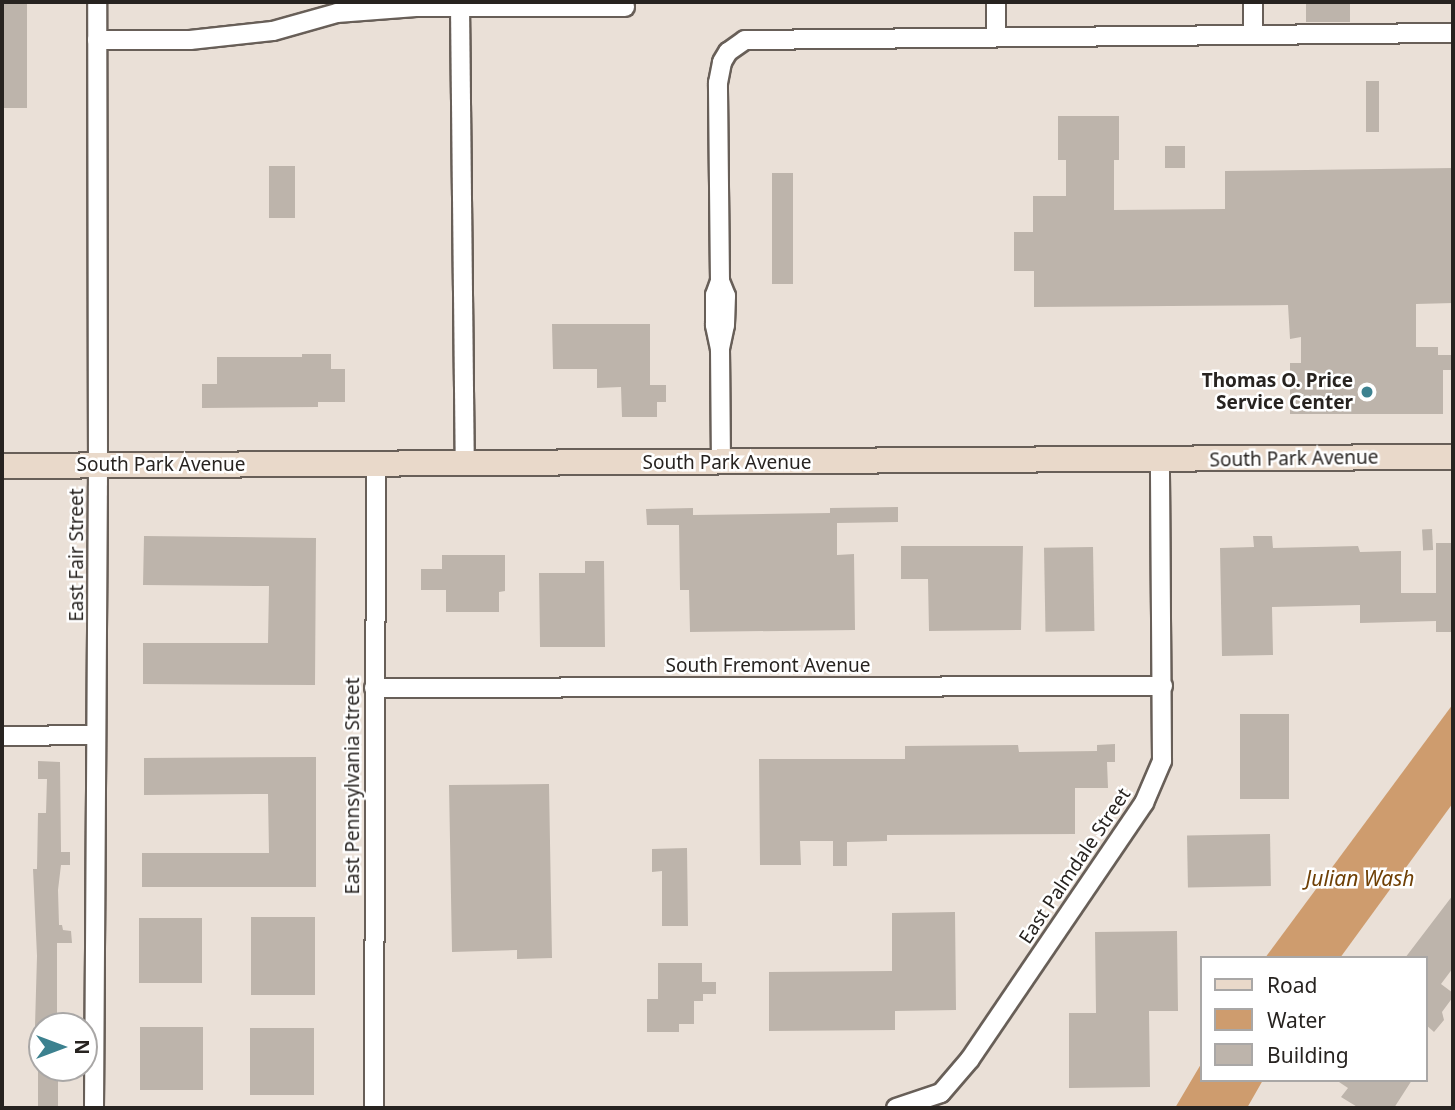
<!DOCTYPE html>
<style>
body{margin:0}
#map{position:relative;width:1455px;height:1110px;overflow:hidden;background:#eae0d7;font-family:"Noto Sans",sans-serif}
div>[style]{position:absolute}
.water>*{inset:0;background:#ce9c6e}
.building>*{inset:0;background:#bdb4ab;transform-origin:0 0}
.roads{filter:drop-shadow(2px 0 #685f58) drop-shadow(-2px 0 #685f58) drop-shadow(0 2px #685f58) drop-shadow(0 -2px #685f58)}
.minor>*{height:18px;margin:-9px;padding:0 9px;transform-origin:9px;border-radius:9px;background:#fff}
.secondary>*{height:24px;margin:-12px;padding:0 12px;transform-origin:12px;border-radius:12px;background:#e9d9ca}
.dots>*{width:19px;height:19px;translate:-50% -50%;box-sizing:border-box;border:4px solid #fff;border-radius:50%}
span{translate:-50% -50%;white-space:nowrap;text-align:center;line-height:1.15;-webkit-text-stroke:5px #fff;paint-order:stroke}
.poi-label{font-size:19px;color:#272320;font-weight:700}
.right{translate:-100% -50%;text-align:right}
.street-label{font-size:19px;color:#272320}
.water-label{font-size:21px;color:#6f4006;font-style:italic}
.frame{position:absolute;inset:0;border:4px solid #272320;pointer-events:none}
.legend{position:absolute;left:1200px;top:956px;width:228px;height:126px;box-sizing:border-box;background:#fff;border:2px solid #a9a7a6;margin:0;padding:9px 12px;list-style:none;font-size:21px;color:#272320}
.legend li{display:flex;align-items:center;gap:14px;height:35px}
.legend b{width:35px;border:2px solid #a9a7a6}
.north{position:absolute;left:28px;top:1012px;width:70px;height:70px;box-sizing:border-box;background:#fff;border:2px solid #a9a7a6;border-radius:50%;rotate:90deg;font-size:19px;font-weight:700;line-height:28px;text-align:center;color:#272320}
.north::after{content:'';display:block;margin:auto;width:24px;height:32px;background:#3c818f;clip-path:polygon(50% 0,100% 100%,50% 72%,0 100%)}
</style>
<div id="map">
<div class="water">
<div style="clip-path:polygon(1453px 704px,1453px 803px,1340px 958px,1265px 958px)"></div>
<div style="clip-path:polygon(1201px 1064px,1201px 1080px,1263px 1080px,1247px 1108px,1175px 1108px)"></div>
</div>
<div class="building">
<div style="left:2px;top:2px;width:25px;height:106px"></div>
<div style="left:1306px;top:2px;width:44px;height:20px"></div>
<div style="left:1366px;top:81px;width:13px;height:51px"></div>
<div style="clip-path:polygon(1058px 116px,1119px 116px,1119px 160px,1114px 160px,1114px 210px,1225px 209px,1225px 171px,1453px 168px,1453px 303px,1416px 304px,1416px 347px,1438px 347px,1438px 355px,1453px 355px,1453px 370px,1443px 370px,1443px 414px,1290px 414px,1290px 363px,1301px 363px,1301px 337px,1290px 339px,1288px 305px,1034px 307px,1034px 271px,1014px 271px,1014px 232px,1033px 232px,1033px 196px,1066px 196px,1066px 160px,1058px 160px)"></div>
<div style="left:1165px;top:146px;width:20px;height:22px"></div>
<div style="left:269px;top:166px;width:26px;height:52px"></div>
<div style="left:793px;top:173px;width:111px;height:21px;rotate:90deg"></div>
<div style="clip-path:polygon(552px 324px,650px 324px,650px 385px,666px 385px,666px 402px,657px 402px,657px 417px,622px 417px,621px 387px,597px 388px,597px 369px,553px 369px)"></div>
<div style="clip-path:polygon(302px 354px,331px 354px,331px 369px,345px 369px,345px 402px,318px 402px,318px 407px,202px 408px,202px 384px,217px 384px,217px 357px,302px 357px)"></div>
<div style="clip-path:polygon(898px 507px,898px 522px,837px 523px,837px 555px,854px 554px,855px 630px,690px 632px,689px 590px,680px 590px,679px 525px,647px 525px,646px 509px,693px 508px,693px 515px,830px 513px,830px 508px)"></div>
<div style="left:1432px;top:529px;width:21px;height:10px;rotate:87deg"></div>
<div style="clip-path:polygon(144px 536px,316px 538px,315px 685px,143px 684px,143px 643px,268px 643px,269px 586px,143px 585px)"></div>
<div style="clip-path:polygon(1253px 536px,1272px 536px,1273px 548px,1358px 546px,1360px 552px,1401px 551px,1401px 593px,1436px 593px,1436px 543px,1453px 543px,1453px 632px,1436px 632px,1436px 621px,1360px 623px,1360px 605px,1272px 607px,1273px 655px,1222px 656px,1220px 548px,1254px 547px)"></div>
<div style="clip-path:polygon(901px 546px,1023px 546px,1021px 630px,929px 631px,928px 579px,901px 579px)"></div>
<div style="left:1093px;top:547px;width:84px;height:49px;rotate:89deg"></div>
<div style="clip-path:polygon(442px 555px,505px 555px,505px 591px,499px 592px,499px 612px,446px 612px,446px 590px,421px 590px,421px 569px,442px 569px)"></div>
<div style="clip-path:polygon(585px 561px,604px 561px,605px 647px,540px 647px,539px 573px,585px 573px)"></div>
<div style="left:1289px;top:714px;width:85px;height:49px;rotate:90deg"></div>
<div style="clip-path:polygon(1115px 744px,1115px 762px,1107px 762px,1108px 788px,1075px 788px,1075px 834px,887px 835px,887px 841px,847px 842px,847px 866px,833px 866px,833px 841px,800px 841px,801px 865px,760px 865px,759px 759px,905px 759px,905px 746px,1018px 745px,1019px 752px,1097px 751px,1097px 745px)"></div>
<div style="clip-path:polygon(316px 757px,316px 887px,142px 887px,142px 853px,269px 853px,268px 794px,144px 795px,144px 758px)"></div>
<div style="clip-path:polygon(38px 761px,60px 762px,61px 852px,70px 852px,70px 865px,61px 865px,58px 890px,59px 925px,62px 925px,63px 930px,71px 931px,72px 943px,57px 943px,57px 1026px,35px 1026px,37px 956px,33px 869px,37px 869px,38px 813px,46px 813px,47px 779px,38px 779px)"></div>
<div style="clip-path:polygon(549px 784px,552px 958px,517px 959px,517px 950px,452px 952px,449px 785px)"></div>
<div style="left:1270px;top:834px;width:52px;height:83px;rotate:89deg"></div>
<div style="clip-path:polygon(687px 848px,688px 926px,662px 926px,662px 871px,652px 872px,652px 849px)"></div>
<div style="clip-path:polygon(1453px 895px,1453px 968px,1441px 984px,1453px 993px,1453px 997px,1442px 1012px,1444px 1020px,1434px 1032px,1425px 1024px,1425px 958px,1405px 958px)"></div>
<div style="clip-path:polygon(955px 912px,956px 1010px,895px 1011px,895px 1030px,769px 1031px,769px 972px,892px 971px,892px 913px)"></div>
<div style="left:251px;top:917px;width:64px;height:78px"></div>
<div style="left:139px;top:918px;width:63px;height:65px"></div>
<div style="clip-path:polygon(1177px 931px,1178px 1011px,1149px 1011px,1150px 1087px,1069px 1088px,1069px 1013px,1096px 1013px,1095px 932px)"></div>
<div style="clip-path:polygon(658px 963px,702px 963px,702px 982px,716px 982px,716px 994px,703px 994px,703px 1001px,694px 1001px,694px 1024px,679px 1024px,679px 1032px,647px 1032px,647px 999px,658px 999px)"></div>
<div style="left:140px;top:1027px;width:63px;height:63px"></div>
<div style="left:314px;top:1028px;width:67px;height:64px;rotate:90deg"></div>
<div style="left:38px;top:1068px;width:20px;height:40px"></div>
<div style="clip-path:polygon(1336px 1080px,1412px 1080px,1394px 1108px,1359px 1108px,1341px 1097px,1348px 1088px)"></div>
</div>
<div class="roads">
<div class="minor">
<div style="left:996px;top:2px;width:34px;rotate:90deg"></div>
<div style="left:1253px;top:2px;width:33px;rotate:90deg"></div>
<div style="left:460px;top:7px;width:457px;rotate:89.4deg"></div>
<div style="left:97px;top:40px;width:93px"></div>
<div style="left:190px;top:40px;width:83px;rotate:-6.2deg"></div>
<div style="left:273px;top:31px;width:66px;rotate:-15.7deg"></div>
<div style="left:337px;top:13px;width:79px;rotate:-4.3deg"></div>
<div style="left:416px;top:7px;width:209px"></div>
<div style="left:720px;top:281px;width:198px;rotate:-90.6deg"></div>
<div style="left:718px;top:83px;width:21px;rotate:-79deg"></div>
<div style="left:722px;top:62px;width:12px;rotate:-59deg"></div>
<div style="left:728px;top:52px;width:21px;rotate:-35deg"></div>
<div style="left:745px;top:40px;width:708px;rotate:-0.57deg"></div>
<div style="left:720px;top:349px;width:25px;rotate:-102deg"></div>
<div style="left:715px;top:325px;width:30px;rotate:-90deg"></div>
<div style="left:715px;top:295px;width:15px;rotate:-70deg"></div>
<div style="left:720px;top:281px;width:16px;rotate:68deg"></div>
<div style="left:726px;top:296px;width:29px;rotate:92deg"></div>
<div style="left:725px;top:325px;width:25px;rotate:102deg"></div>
<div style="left:720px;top:349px;width:114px;rotate:89.5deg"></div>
<div style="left:374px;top:688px;width:789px;rotate:-0.15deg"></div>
<div style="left:2px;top:736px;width:94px;rotate:-0.6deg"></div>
<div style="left:94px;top:1108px;width:644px;rotate:-89.64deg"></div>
<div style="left:98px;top:464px;width:462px;rotate:-90.1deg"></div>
<div style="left:374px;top:1108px;width:643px;rotate:-89.82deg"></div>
<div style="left:896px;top:1108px;width:47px;rotate:-18.4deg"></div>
<div style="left:941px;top:1093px;width:45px;rotate:-49.5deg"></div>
<div style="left:970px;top:1059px;width:310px;rotate:-55.8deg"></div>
<div style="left:1144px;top:803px;width:46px;rotate:-66.8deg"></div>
<div style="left:1162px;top:761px;width:300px;rotate:-90.4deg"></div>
</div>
<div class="secondary">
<div style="left:2px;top:466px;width:1451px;rotate:-0.36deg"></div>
</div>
</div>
<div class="dots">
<div style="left:1367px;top:392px;background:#3c818f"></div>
</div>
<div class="poi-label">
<span class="right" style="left:1353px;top:392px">Thomas O. Price<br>Service Center</span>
</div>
<div class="street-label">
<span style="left:1294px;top:459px;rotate:-1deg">South Park Avenue</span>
<span style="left:727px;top:463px">South Park Avenue</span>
<span style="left:161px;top:465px">South Park Avenue</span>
<span style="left:77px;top:555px;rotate:-90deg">East Fair Street</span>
<span style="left:768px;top:666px">South Fremont Avenue</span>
<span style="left:353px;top:786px;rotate:-90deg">East Pennsylvania Street</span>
<span style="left:1075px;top:866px;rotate:-56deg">East Palmdale Street</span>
</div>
<div class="water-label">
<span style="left:1360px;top:878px">Julian Wash</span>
</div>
<div class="frame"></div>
<ul class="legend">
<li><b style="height:9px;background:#e9d9ca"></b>Road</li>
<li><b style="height:19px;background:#ce9c6e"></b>Water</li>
<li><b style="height:19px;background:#bdb4ab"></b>Building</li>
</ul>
<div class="north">N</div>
</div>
